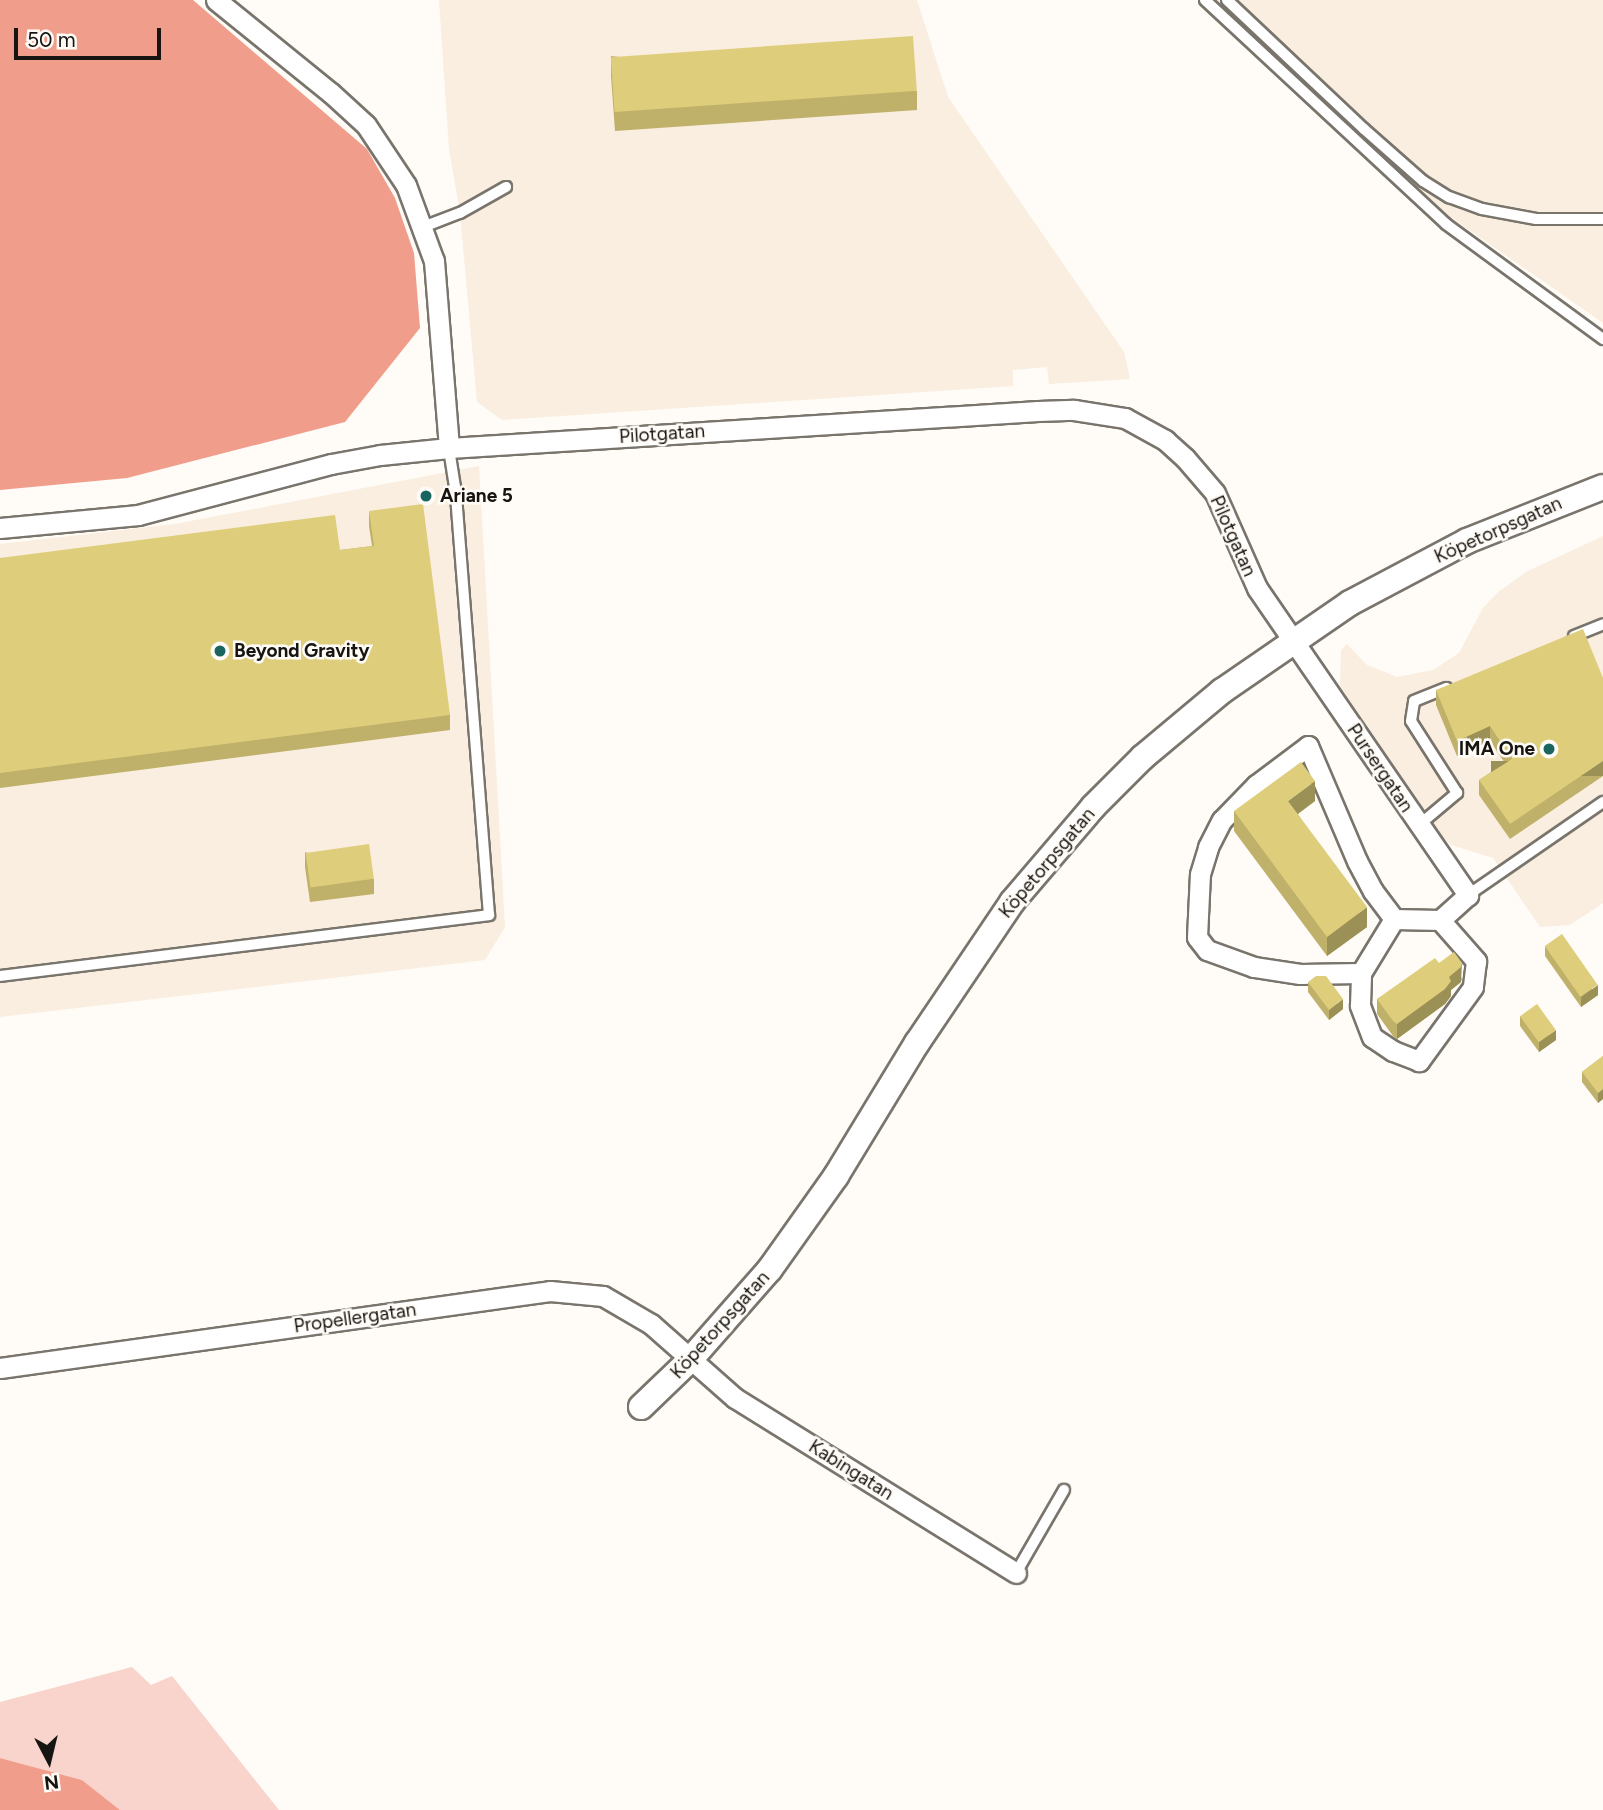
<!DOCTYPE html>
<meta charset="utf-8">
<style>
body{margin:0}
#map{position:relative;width:1603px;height:1810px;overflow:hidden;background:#fffbf6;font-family:Figtree,sans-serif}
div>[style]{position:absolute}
.built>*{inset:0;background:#f9eedf}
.green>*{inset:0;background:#f8d4cc}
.forest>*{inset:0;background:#f19d8b}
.roads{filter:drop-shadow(2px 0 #79746c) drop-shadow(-2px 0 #79746c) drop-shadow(0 2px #79746c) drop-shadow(0 -2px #79746c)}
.service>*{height:10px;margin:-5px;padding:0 5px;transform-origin:5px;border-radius:5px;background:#fff}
.minor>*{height:19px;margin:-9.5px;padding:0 9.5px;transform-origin:9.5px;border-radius:9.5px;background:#fff}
.tertiary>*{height:24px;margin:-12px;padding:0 12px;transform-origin:12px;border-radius:12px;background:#fff}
.wall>*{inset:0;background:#bfb06a}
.shaded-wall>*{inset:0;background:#9b9056;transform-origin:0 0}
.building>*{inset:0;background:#decd7b;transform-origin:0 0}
.dots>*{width:19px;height:19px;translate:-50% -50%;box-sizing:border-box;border:4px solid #fffbf6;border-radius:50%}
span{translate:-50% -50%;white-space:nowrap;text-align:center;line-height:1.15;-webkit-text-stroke:5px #fffbf6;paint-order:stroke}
.street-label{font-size:19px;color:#171512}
.poi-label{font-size:19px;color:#171512;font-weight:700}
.left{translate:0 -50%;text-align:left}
.right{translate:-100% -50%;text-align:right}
.north{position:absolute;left:14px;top:1726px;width:70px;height:70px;-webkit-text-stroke:5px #fffbf6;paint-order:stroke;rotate:173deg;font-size:19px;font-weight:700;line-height:28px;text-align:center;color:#171512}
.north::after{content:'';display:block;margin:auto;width:24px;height:32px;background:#171512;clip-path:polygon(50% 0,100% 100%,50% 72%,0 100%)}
.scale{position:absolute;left:14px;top:28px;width:147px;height:32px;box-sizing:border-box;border:4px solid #171512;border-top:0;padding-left:9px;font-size:21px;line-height:24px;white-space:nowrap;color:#171512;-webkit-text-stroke:5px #fffbf6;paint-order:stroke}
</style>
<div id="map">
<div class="built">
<div style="clip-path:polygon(439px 0,917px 0,948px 97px,1124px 352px,1130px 379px,1049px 384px,1047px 367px,1013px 370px,1013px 386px,502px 420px,477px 402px,460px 213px,449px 149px)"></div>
<div style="clip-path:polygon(1215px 0,1603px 0,1603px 323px,1449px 216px)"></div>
<div style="clip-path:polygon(479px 466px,505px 927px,485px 960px,0 1017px,0 544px,175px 524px)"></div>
<div style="clip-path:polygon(1603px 536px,1603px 903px,1570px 925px,1540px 927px,1493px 858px,1451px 845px,1442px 837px,1340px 686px,1341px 650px,1347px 644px,1367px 665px,1397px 677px,1433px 670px,1459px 653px,1483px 608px,1498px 592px,1526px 572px)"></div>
</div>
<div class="green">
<div style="clip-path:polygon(132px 1667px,151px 1685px,172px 1676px,279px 1810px,120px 1810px,82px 1780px,0 1758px,0 1702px)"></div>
</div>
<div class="forest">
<div style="clip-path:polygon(0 0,193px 0,367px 149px,395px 198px,414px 253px,420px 328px,345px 422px,127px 478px,0 490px)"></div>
<div style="clip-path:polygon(0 1758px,82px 1780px,120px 1810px,0 1810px)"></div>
</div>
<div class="roads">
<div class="service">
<div style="left:1205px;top:0;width:329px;rotate:42.9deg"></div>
<div style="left:1446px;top:224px;width:195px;rotate:36.2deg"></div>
<div style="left:1227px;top:0;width:188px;rotate:43.3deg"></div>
<div style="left:1364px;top:129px;width:79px;rotate:41.4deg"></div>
<div style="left:1423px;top:181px;width:31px;rotate:32deg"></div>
<div style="left:1449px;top:197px;width:35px;rotate:20deg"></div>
<div style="left:1482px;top:209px;width:55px;rotate:10.5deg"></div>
<div style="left:1536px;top:219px;width:67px"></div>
<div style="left:423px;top:227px;width:40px;rotate:-21deg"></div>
<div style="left:460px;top:213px;width:53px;rotate:-29.5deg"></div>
<div style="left:1574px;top:636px;width:31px;rotate:-22deg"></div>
<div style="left:1419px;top:825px;width:50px;rotate:-40.1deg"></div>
<div style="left:1457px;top:793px;width:85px;rotate:-122.6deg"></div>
<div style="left:1411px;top:721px;width:20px;rotate:-81deg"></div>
<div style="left:1414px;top:701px;width:35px;rotate:-22deg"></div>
<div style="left:1468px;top:895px;width:164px;rotate:-34.6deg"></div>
<div style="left:0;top:976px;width:493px;rotate:-7.1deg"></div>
<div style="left:489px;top:915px;width:429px;rotate:-94.5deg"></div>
<div style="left:455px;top:487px;width:39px;rotate:-99deg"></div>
<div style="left:1016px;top:1573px;width:96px;rotate:-60deg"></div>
</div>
<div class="minor">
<div style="left:216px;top:0;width:148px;rotate:39deg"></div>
<div style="left:331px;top:93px;width:47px;rotate:42.4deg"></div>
<div style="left:366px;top:125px;width:72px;rotate:56.3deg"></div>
<div style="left:406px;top:185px;width:81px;rotate:69.8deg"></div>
<div style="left:434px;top:261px;width:188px;rotate:85.4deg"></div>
<div style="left:0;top:528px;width:139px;rotate:-5.4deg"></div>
<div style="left:138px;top:515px;width:200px;rotate:-14.8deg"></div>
<div style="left:331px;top:464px;width:50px;rotate:-10.4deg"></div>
<div style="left:380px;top:455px;width:69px;rotate:-5.8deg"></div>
<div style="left:449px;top:448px;width:590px;rotate:-3.59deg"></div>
<div style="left:1038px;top:411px;width:36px;rotate:-2deg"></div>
<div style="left:1074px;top:410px;width:52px;rotate:8.9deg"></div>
<div style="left:1125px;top:418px;width:46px;rotate:28.8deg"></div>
<div style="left:1165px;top:440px;width:27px;rotate:42deg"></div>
<div style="left:1185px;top:458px;width:46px;rotate:49.4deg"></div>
<div style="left:1215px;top:493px;width:104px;rotate:66.1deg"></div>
<div style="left:1257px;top:588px;width:373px;rotate:55.5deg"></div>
<div style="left:1468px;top:895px;width:38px;rotate:138deg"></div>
<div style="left:1361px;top:973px;width:61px;rotate:179.1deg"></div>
<div style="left:1300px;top:974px;width:47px;rotate:-171.3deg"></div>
<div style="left:1254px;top:967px;width:50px;rotate:-160.1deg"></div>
<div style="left:1207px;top:950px;width:16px;rotate:-128deg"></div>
<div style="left:1197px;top:937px;width:63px;rotate:-87.3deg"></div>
<div style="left:1200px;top:874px;width:28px;rotate:-73deg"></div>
<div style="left:1208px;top:847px;width:30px;rotate:-63deg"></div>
<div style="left:1222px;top:820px;width:49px;rotate:-45.8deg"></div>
<div style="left:1256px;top:785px;width:65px;rotate:-36.9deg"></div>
<div style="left:1308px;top:746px;width:125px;rotate:66.9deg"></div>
<div style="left:1357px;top:861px;width:34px;rotate:62deg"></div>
<div style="left:1373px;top:891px;width:35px;rotate:53deg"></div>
<div style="left:1394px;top:919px;width:46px;rotate:1.2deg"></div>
<div style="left:1440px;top:920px;width:55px;rotate:48.7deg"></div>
<div style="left:1476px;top:961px;width:26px;rotate:97deg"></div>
<div style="left:1473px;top:987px;width:92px;rotate:126.1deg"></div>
<div style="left:1419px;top:1061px;width:28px;rotate:-159deg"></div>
<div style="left:1393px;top:1051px;width:25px;rotate:-146deg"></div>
<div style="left:1372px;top:1037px;width:34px;rotate:-111deg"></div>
<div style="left:1360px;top:1005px;width:32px;rotate:-88deg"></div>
<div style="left:1361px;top:973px;width:63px;rotate:-58.6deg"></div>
<div style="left:0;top:1368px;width:555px;rotate:-7.97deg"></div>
<div style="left:550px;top:1291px;width:53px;rotate:5.4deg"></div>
<div style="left:603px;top:1296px;width:56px;rotate:30.3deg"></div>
<div style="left:651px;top:1324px;width:112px;rotate:41.4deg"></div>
<div style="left:735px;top:1398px;width:331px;rotate:31.9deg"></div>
</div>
<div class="tertiary">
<div style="left:641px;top:1407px;width:68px;rotate:-43.8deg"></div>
<div style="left:690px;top:1360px;width:121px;rotate:-48.7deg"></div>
<div style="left:770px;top:1269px;width:114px;rotate:-54.6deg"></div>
<div style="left:836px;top:1176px;width:156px;rotate:-58.7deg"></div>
<div style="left:917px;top:1043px;width:170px;rotate:-56deg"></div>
<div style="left:1012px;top:902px;width:125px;rotate:-49.5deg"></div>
<div style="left:1093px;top:807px;width:71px;rotate:-45deg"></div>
<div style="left:1143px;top:757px;width:103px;rotate:-39.9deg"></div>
<div style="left:1222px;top:691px;width:155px;rotate:-34.5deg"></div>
<div style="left:1350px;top:603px;width:132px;rotate:-27.9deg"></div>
<div style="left:1467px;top:541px;width:146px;rotate:-21.7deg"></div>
</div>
</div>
<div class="wall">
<div style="clip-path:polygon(611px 56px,917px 91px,917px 110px,615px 131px,611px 76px)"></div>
<div style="clip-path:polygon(369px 511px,450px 715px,450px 730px,0 788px,0 558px,340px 550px,372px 546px,369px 526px)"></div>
<div style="clip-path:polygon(1603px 678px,1603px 776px,1510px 839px,1479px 795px,1479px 780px,1505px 763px,1490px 741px,1457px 756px,1436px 705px,1436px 690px)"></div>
<div style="clip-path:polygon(1315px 801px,1298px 814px,1367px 927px,1327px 956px,1234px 831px,1234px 811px)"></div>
<div style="clip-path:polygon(305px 852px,374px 879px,374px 894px,310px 902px,305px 867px)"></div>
<div style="clip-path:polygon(1545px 946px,1598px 995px,1581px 1007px,1545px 956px)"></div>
<div style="clip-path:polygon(1439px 963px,1462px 978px,1461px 982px,1451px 990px,1451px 996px,1445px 1004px,1397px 1039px,1393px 1036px,1377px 1014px,1377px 999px)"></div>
<div style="clip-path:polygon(1308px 982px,1343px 1009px,1329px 1020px,1308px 992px)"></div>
<div style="clip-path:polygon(1520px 1016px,1556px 1040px,1539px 1052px,1520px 1026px)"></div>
<div style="clip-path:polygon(1603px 1056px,1603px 1099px,1598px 1103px,1582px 1082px,1582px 1072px)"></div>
</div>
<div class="shaded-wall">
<div style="clip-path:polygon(1490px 726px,1490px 741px,1457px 756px,1457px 741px)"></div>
<div style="left:1603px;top:761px;width:15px;height:112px;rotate:90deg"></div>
<div style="clip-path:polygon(1315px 781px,1315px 801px,1288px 821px,1288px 801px)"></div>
<div style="clip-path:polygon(1367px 907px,1367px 927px,1327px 956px,1327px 937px)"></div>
<div style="clip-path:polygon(1462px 963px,1461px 982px,1451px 990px,1451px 996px,1445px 1004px,1397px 1039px,1397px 1024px,1449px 977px)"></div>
<div style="clip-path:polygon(1598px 985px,1598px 995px,1581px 1007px,1581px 997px)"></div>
<div style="clip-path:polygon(1343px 999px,1343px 1009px,1329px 1020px,1329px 1010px)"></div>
<div style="clip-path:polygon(1556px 1030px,1556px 1040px,1539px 1052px,1539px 1042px)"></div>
<div style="clip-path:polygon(1603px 1089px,1603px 1099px,1598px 1103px,1598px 1093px)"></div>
</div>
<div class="building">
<div style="left:913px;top:36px;width:55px;height:303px;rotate:86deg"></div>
<div style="clip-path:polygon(423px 504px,450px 715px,0 773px,0 558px,335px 515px,340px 550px,374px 546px,369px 511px)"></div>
<div style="clip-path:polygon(1583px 629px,1603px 678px,1603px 761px,1510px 824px,1479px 780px,1512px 759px,1490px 726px,1457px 741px,1436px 690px)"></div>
<div style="clip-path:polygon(1301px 762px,1315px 781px,1288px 801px,1367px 907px,1327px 937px,1234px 811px)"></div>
<div style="left:369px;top:844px;width:35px;height:64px;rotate:82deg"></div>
<div style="left:1562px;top:934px;width:62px;height:21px;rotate:55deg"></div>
<div style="clip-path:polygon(1454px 952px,1462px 963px,1461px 967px,1449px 977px,1451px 981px,1445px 989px,1397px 1024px,1393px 1021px,1377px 999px,1435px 958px,1439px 963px)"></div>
<div style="clip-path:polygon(1316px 976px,1326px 976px,1343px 999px,1329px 1010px,1308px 982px)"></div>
<div style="left:1537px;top:1004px;width:32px;height:21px;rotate:54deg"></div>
<div style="clip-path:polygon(1603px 1056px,1603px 1089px,1598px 1093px,1582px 1072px)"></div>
</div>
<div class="dots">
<div style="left:426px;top:496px;background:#1a655f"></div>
<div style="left:220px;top:651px;background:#1a655f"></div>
<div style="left:1549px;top:749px;background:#1a655f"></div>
</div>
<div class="street-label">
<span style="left:662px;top:434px;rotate:-4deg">Pilotgatan</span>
<span style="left:1498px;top:530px;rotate:-24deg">Köpetorpsgatan</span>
<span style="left:1233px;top:536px;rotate:66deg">Pilotgatan</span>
<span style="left:1380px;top:768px;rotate:56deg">Pursergatan</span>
<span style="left:1047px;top:863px;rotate:-50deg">Köpetorpsgatan</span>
<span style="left:355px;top:1318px;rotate:-8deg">Propellergatan</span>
<span style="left:720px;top:1325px;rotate:-48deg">Köpetorpsgatan</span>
<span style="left:851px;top:1470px;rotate:32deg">Kabingatan</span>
</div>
<div class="poi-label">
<span class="left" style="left:440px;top:496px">Ariane 5</span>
<span class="left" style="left:234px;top:651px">Beyond Gravity</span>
<span class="right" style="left:1535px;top:749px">IMA One</span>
</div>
<div class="north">N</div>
<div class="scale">50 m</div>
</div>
